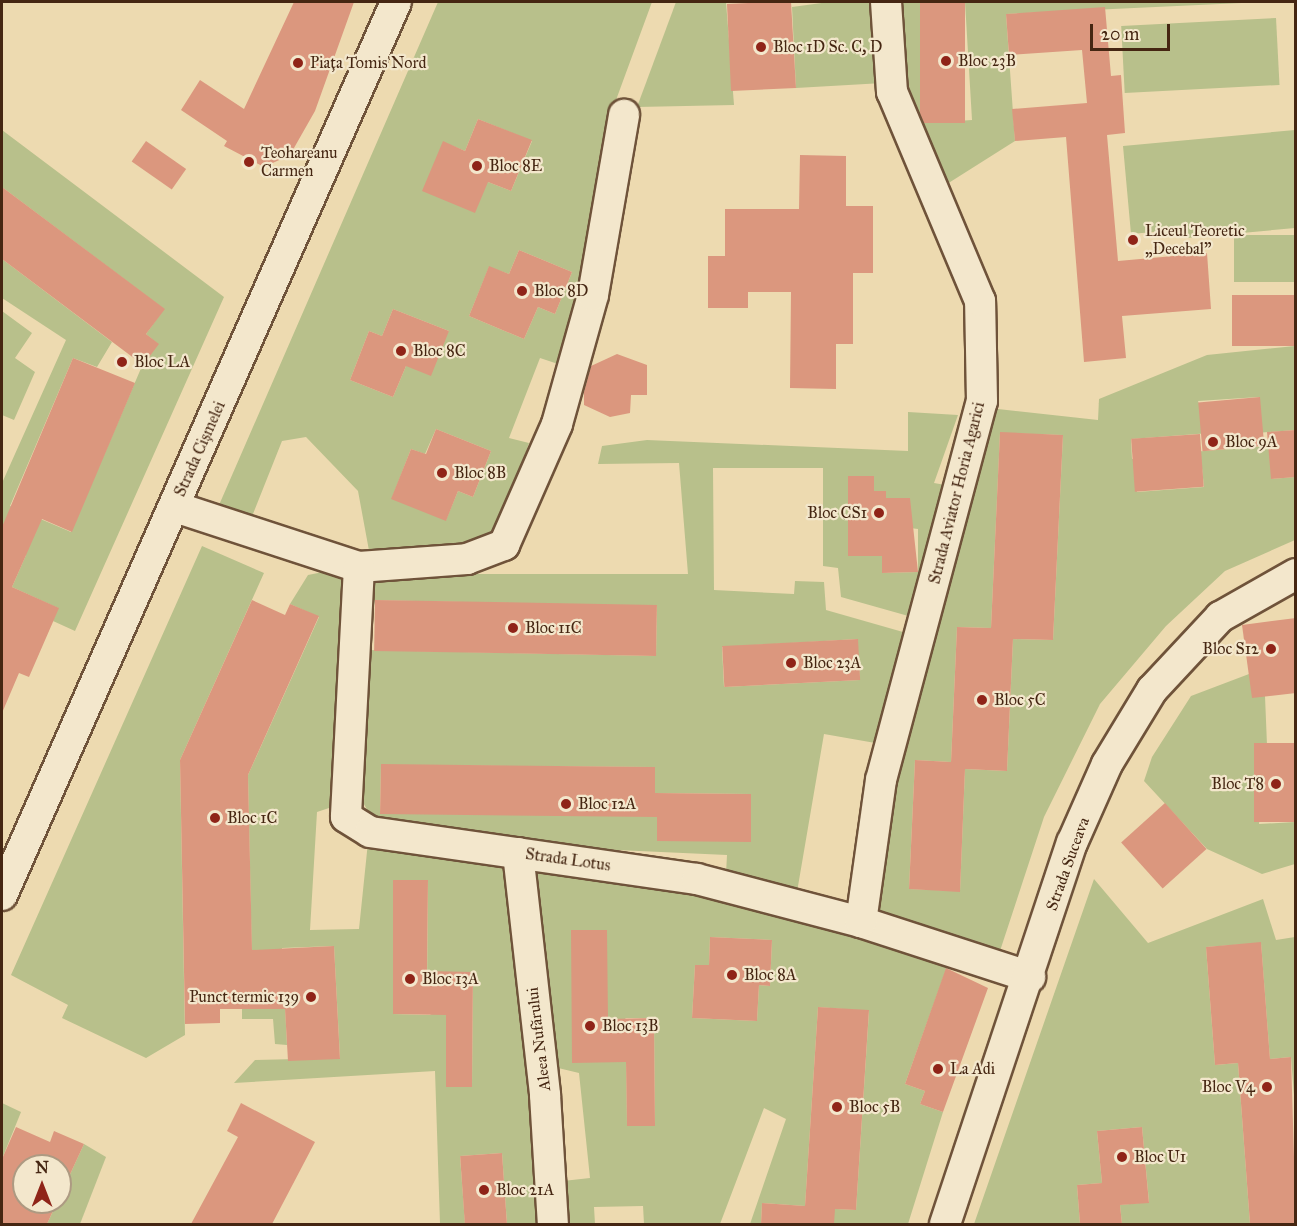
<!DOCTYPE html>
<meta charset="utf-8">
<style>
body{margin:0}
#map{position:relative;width:1297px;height:1226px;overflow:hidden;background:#eddab0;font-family:"IM FELL Great Primer",serif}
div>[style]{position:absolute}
.green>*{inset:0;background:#b8c08b;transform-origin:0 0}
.building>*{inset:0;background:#db977e;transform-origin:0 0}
.roads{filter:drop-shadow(2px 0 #6f533a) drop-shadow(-2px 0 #6f533a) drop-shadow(0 2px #6f533a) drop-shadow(0 -2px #6f533a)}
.minor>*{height:30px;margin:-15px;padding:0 15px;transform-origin:15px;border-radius:15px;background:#f3e7cc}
.dots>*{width:16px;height:16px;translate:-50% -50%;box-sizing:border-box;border:3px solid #f3e7cc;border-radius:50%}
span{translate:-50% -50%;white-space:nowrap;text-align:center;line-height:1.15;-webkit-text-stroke:4.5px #f3e7cc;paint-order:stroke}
.poi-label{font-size:16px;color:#452612}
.left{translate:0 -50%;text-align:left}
.right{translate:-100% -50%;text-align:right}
.street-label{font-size:16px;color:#452612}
.frame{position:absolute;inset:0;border:3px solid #452612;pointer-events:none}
.north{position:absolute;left:12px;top:1154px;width:60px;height:60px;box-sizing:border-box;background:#f3e7cc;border:2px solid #ad9a82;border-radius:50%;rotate:0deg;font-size:16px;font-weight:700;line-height:24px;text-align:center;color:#452612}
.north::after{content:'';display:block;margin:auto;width:21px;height:27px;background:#8f2418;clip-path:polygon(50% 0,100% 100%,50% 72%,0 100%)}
.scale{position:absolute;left:1090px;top:24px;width:80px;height:27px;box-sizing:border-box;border:3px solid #452612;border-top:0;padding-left:8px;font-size:18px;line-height:21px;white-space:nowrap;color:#452612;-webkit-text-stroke:4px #f3e7cc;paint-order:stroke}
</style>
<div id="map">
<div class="green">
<div style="clip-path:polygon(evenodd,438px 2px,652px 2px,605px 130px,585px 291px,558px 364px,540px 358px,509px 438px,529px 443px,495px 541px,370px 556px,358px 491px,306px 437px,282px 441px,249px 524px,216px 512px,438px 2px,478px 119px,532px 141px,511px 191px,488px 182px,443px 142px,465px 151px,478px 119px,438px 2px,519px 250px,572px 272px,555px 314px,538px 307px,524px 339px,469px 316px,489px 267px,509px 274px,519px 250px,438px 2px,393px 309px,449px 331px,406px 366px,393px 397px,350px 380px,369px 331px,382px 336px,393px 309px,438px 2px,436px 429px,491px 451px,473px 497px,458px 491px,446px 520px,392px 498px,411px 449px,425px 454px,436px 429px)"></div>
<div style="clip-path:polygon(676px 2px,726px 2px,734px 105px,637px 107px)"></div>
<div style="clip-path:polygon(829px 2px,878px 2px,883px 83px,796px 88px,792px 7px)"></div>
<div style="clip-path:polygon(893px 2px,920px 2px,927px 123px,972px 120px,965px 2px,1263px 2px,1006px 14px,1015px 141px,947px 184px,902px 93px)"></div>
<div style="left:1276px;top:18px;width:67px;height:155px;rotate:87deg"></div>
<div style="clip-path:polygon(2px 130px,224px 297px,75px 631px,53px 621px,58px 608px,12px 587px,26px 555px,2px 544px,2px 483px,66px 340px,2px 298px,2px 259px,112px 342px,97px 367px,73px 358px,10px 506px,71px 532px,142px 366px,158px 344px,146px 334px,164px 309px,2px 187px)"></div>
<div style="clip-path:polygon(1295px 130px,1295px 228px,1187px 238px,1186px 229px,1131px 234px,1123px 146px)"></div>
<div style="left:1295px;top:235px;width:47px;height:61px;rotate:90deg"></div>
<div style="clip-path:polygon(2px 311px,32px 333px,15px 358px,35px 372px,14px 420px,2px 415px)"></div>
<div style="clip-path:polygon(evenodd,1295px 346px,1295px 430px,1256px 433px,1259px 397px,1198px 401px,1210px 433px,1131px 439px,1132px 459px,1146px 458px,1136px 477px,1137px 492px,1204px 487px,1202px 468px,1192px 452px,1278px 445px,1271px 479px,1295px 477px,1295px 540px,1225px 571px,1166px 626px,1100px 704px,1044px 817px,998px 957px,869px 915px,889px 778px,989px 408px,1098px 420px,1099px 399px,1207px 355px,1295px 346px,1000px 433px,1063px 435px,1053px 640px,1013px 639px,1007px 771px,965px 769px,960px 891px,909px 889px,915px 760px,951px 762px,957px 627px,991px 628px,1000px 433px)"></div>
<div style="clip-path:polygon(evenodd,908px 412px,958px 415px,934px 483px,951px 486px,919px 619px,841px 597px,838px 568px,823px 566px,823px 468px,713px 468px,714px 590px,794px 594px,795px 581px,824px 582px,826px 610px,910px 634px,881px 744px,824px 734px,797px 892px,726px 874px,727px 855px,551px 847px,375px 824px,360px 797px,368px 650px,656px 656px,657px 606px,369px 600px,372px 574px,688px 574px,679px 463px,598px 464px,602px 446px,647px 440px,908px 451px,908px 412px,848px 476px,874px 476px,874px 491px,886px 491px,886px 498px,910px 498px,910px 528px,918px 529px,918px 572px,882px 573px,882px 556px,848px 556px,848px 476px,908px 412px,857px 639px,860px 680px,724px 687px,722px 647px,857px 639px,908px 412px,381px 765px,655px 767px,655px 793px,751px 794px,380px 814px,381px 765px)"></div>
<div style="clip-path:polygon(202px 546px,264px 573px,180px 760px,185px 1035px,146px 1058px,62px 1018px,68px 1005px,11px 975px)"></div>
<div style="clip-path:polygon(evenodd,328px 571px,349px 584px,341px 804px,317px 812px,310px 930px,359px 929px,368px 842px,514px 862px,544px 1224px,507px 1224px,502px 1153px,460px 1156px,465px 1224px,440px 1224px,435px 1071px,234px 1083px,255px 1060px,340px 1058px,334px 946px,282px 948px,287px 1045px,275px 1044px,273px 1019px,242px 1019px,242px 1009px,253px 1008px,248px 775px,319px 617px,290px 604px,308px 575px,328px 571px,393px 880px,428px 880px,427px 987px,473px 972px,472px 1087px,446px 1087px,446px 1005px,430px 1015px,393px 1014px,393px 880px)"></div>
<div style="clip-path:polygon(1249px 674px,1265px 696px,1267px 745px,1259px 824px,1295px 822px,1295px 864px,1262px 874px,1207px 849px,1144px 781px,1152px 757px,1191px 696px)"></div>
<div style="clip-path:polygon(evenodd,535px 873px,700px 889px,948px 964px,905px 1084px,925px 1091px,920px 1104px,943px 1112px,908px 1224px,816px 1224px,817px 1208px,856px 1210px,869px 1011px,818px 1007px,805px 1206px,762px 1203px,761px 1224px,750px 1224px,786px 1119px,764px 1108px,720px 1224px,644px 1224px,643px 1206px,594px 1207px,595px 1224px,565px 1224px,563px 1181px,590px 1178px,579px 1073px,554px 1067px,535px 873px,710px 937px,772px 940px,770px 986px,759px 985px,757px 1021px,692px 1018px,695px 965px,709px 965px,710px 937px,535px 873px,626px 1018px,654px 1018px,655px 1126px,627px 1126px,626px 1048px,572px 1062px,626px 1018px)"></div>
<div style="clip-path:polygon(1094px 879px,1148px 943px,1263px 899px,1276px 940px,1295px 937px,1295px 1108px,1291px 1057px,1270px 1059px,1261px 943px,1206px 947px,1215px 1065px,1238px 1063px,1250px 1224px,1122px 1224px,1120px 1205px,1149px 1202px,1142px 1127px,1097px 1131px,1102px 1183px,1077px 1185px,1080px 1224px,974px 1224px)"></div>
<div style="clip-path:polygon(2px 1103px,21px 1112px,2px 1159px)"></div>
<div style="clip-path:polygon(84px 1144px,106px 1157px,80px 1224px,47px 1224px)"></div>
</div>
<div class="building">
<div style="clip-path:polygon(294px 2px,354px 2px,315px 111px,290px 155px,264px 167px,224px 146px,227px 141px,181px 110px,200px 80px,244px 109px)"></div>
<div style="clip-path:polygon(772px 2px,791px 2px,796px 88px,731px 91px,727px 4px)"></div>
<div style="left:920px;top:2px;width:45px;height:121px"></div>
<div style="clip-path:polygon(1105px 7px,1111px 76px,1121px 75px,1125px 133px,1107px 135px,1118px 261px,1207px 253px,1211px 309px,1122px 316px,1126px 358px,1084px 362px,1066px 137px,1015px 141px,1012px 109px,1087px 103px,1082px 50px,1009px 55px,1006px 14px)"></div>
<div style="clip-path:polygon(478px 119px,532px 140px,511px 191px,488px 182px,475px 213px,422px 191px,443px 141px,465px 151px)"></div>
<div style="left:146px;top:141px;width:49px;height:25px;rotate:35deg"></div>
<div style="clip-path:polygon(800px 155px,846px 156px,846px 206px,873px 206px,873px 273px,853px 273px,853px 344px,836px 344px,836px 389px,790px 388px,791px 292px,748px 292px,748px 308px,708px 308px,708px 256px,725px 256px,725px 209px,799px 209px)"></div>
<div style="clip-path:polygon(2px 187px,165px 309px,146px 334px,159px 344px,143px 365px,2px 259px)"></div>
<div style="clip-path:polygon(519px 250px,572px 272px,555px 314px,538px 307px,524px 339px,469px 316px,489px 266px,509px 274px)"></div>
<div style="left:1296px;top:295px;width:51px;height:64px;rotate:90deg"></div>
<div style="clip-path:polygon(393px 309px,449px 331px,431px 376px,406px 366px,393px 397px,350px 380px,369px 331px,382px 336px)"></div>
<div style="clip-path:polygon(617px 354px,647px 365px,647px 395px,631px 395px,630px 413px,610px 417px,584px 405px,584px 392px,591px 366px)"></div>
<div style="clip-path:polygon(73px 358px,135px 383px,72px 532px,42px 519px,12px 587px,59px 608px,29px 677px,19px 673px,2px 713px,2px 527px)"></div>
<div style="left:1260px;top:397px;width:49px;height:62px;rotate:85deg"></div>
<div style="clip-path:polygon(436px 429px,491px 451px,473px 497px,458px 491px,446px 521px,391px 499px,411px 449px,426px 454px)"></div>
<div style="clip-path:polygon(1296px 430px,1296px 477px,1271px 479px,1267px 432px)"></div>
<div style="clip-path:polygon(1000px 432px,1063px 435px,1053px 640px,1013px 639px,1007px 771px,965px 769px,960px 892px,909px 889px,915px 760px,951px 762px,957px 627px,991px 628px)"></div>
<div style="left:1200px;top:434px;width:53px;height:69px;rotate:86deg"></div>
<div style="clip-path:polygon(848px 476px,874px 476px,874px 491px,886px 491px,886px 498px,910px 498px,918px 572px,882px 573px,882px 556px,848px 556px)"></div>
<div style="clip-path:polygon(252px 600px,285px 615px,290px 604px,319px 616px,248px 775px,252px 950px,334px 946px,340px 1059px,288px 1061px,285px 1009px,220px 1009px,220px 1023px,185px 1024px,180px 760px)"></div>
<div style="left:375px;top:600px;width:282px;height:51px;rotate:1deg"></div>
<div style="clip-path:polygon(1296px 618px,1296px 693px,1252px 698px,1242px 625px)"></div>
<div style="left:858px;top:639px;width:41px;height:136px;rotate:87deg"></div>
<div style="left:1296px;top:743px;width:79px;height:42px;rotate:90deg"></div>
<div style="clip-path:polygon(381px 764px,655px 767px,655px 793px,751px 794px,751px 842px,657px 841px,657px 817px,380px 814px)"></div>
<div style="left:1165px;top:803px;width:62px;height:59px;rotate:48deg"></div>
<div style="clip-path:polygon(393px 880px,428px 880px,427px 971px,473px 972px,472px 1087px,446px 1087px,446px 1015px,393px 1014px)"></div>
<div style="clip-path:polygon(571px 930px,607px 930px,608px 1019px,654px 1018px,655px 1126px,627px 1126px,626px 1062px,572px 1063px)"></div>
<div style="clip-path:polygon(710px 937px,772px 940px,770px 986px,759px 985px,757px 1021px,692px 1018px,695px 965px,709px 965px)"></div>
<div style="clip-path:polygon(1261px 942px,1270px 1059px,1291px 1057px,1296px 1224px,1250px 1224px,1238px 1063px,1215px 1065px,1206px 947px)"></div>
<div style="clip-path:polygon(946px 968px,988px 988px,943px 1112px,920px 1104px,925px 1091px,905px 1084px)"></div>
<div style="clip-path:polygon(818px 1007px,869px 1010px,856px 1210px,835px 1209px,834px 1224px,761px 1224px,762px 1203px,805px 1206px)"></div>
<div style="clip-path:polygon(241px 1103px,315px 1142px,272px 1224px,191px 1224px,238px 1137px,227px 1131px)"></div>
<div style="clip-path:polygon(16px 1127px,50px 1142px,54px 1131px,84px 1144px,60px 1196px,60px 1166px,24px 1166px,24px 1202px,57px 1202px,47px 1224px,2px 1224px,2px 1159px)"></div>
<div style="clip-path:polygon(1142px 1127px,1149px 1203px,1120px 1205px,1122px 1224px,1080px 1224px,1077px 1185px,1102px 1183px,1097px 1131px)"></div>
<div style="left:502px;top:1153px;width:71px;height:42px;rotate:86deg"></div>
</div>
<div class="roads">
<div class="minor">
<div style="left:175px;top:507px;width:194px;rotate:18.1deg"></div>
<div style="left:359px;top:567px;width:108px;rotate:-4.2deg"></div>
<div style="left:467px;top:559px;width:40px;rotate:-21deg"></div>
<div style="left:504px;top:545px;width:132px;rotate:-66.3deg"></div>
<div style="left:557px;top:424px;width:134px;rotate:-74.4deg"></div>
<div style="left:593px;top:295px;width:183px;rotate:-80.2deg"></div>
<div style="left:359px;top:567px;width:250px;rotate:93deg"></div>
<div style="left:346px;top:817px;width:28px;rotate:32deg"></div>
<div style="left:370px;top:832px;width:330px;rotate:8.2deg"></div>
<div style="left:697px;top:879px;width:170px;rotate:14.7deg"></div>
<div style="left:861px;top:922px;width:178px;rotate:18deg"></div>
<div style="left:518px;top:853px;width:244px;rotate:83.6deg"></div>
<div style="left:545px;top:1095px;width:129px;rotate:86.5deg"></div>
<div style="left:2px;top:895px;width:976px;rotate:-66.19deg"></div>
<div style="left:861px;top:922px;width:143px;rotate:-82deg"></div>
<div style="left:881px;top:780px;width:392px;rotate:-75.1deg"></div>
<div style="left:982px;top:401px;width:100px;rotate:-91.1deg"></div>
<div style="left:980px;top:301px;width:227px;rotate:-112.8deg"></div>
<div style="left:892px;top:92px;width:90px;rotate:-93.8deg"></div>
<div style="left:945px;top:1224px;width:402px;rotate:-71.6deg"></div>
<div style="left:1072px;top:843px;width:86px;rotate:-66.1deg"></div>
<div style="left:1107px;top:764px;width:87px;rotate:-58.7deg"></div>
<div style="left:1152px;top:690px;width:100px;rotate:-47deg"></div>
<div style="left:1220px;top:617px;width:87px;rotate:-29.5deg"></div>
</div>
</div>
<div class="dots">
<div style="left:761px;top:47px;background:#8f2418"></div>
<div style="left:946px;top:61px;background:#8f2418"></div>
<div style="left:298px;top:63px;background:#8f2418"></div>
<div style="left:249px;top:162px;background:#8f2418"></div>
<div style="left:477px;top:166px;background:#8f2418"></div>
<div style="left:1133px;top:240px;background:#8f2418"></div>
<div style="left:522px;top:291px;background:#8f2418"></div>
<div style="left:401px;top:351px;background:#8f2418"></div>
<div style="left:122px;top:362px;background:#8f2418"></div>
<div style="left:1213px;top:442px;background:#8f2418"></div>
<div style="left:442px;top:473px;background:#8f2418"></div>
<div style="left:879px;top:513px;background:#8f2418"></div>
<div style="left:513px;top:628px;background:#8f2418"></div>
<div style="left:1271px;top:649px;background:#8f2418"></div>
<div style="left:791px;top:663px;background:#8f2418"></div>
<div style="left:982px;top:700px;background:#8f2418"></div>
<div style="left:1276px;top:784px;background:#8f2418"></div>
<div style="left:566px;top:804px;background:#8f2418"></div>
<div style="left:215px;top:818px;background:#8f2418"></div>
<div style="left:732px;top:975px;background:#8f2418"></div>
<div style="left:410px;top:979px;background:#8f2418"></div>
<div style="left:311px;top:997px;background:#8f2418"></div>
<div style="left:590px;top:1026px;background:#8f2418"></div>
<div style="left:938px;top:1069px;background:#8f2418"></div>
<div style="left:1267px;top:1087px;background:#8f2418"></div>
<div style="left:837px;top:1107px;background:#8f2418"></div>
<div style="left:1122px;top:1157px;background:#8f2418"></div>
<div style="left:484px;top:1190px;background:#8f2418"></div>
</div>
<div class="poi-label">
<span class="left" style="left:773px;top:47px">Bloc 1D Sc. C, D</span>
<span class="left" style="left:958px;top:61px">Bloc 23B</span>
<span class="left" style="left:310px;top:63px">Piața Tomis Nord</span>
<span class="left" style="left:261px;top:162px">Teohareanu<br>Carmen</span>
<span class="left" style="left:489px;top:166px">Bloc 8E</span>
<span class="left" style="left:1145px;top:240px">Liceul Teoretic<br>„Decebal”</span>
<span class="left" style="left:534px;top:291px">Bloc 8D</span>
<span class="left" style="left:413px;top:351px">Bloc 8C</span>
<span class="left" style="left:134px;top:362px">Bloc LA</span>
<span class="left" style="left:1225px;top:442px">Bloc 9A</span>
<span class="left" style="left:454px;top:473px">Bloc 8B</span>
<span class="right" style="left:867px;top:513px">Bloc CS1</span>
<span class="left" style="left:525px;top:628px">Bloc 11C</span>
<span class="right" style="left:1259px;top:649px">Bloc S12</span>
<span class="left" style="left:803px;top:663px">Bloc 23A</span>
<span class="left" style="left:994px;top:700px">Bloc 5C</span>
<span class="right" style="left:1264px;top:784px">Bloc T8</span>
<span class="left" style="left:578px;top:804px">Bloc 12A</span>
<span class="left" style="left:227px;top:818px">Bloc 1C</span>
<span class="left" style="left:744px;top:975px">Bloc 8A</span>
<span class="left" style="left:422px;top:979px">Bloc 13A</span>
<span class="right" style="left:299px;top:997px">Punct termic 139</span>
<span class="left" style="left:602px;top:1026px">Bloc 13B</span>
<span class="left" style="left:950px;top:1069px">La Adi</span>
<span class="right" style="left:1255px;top:1087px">Bloc V4</span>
<span class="left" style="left:849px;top:1107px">Bloc 5B</span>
<span class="left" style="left:1134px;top:1157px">Bloc U1</span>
<span class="left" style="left:496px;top:1190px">Bloc 21A</span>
</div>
<div class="street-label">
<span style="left:200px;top:449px;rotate:-66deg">Strada Cișmelei</span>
<span style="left:957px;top:493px;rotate:-76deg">Strada Aviator Horia Agarici</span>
<span style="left:568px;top:860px;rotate:8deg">Strada Lotus</span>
<span style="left:1068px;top:864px;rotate:-70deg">Strada Suceava</span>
<span style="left:539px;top:1039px;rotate:-97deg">Aleea Nufărului</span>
</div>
<div class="frame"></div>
<div class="north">N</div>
<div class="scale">20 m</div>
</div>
